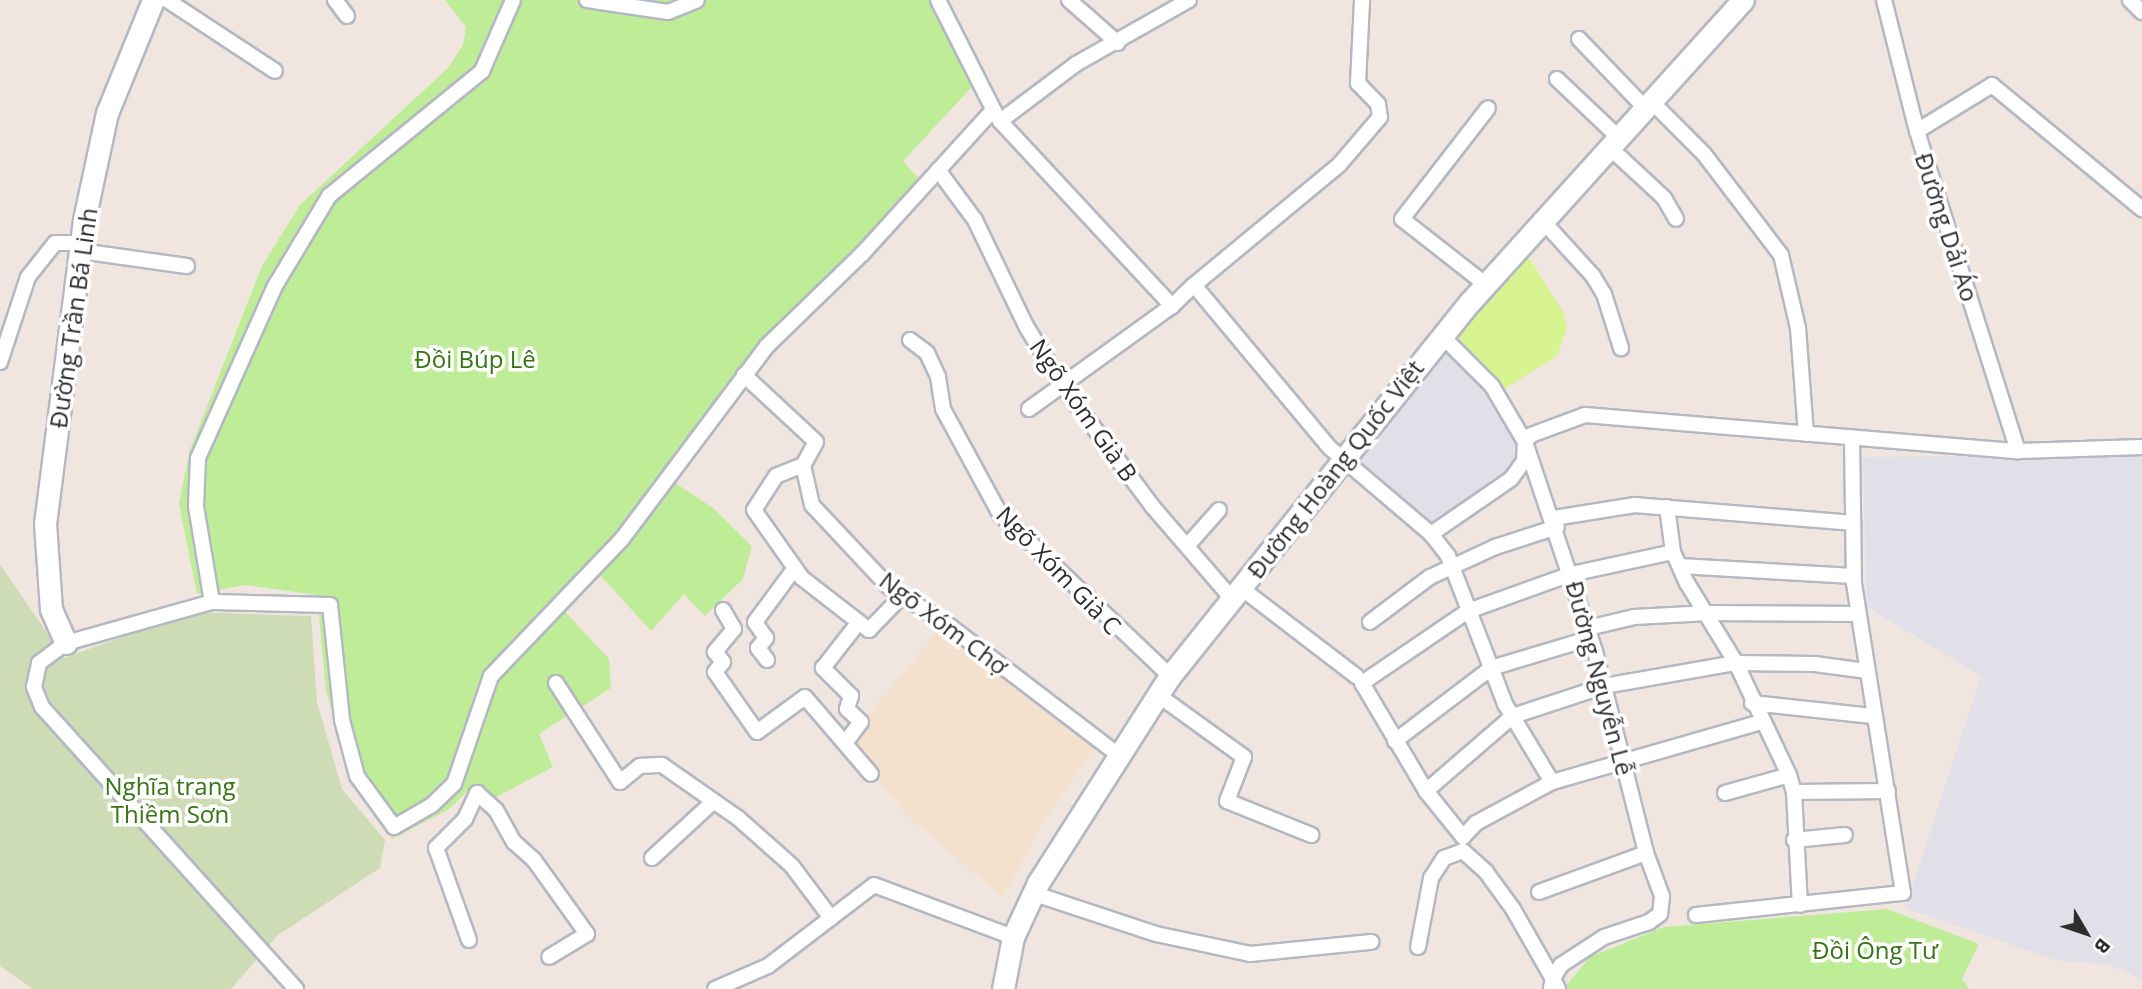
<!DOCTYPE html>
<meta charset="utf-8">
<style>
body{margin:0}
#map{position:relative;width:2142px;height:989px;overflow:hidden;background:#f0e6df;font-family:"Open Sans",sans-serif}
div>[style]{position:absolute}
.industrial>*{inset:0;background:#e1e0e8}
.education>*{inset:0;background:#f3e1cd}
.green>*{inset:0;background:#bfec96}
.cemetery>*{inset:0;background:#cddcb4}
.pitch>*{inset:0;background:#d7f491}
.roads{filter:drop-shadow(2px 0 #b3b8c2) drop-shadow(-2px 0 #b3b8c2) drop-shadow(0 2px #b3b8c2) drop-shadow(0 -2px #b3b8c2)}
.street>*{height:14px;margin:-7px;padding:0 7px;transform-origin:7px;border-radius:7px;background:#fff}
.secondary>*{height:21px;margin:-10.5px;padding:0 10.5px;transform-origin:10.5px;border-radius:10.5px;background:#fff}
span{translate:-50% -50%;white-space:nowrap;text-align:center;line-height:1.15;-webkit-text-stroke:7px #fff;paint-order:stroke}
.street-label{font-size:24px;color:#2e2e2e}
.park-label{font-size:24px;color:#357513}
.north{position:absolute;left:2051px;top:898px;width:70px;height:70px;-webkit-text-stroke:5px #fff;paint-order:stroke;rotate:129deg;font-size:19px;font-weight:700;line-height:28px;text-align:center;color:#2e2e2e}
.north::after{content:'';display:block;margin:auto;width:24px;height:32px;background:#2e2e2e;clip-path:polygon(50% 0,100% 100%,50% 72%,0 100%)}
</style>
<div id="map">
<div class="industrial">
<div style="clip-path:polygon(1446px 352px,1492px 395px,1520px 448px,1515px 469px,1489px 492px,1427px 528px,1355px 465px)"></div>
<div style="clip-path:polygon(2142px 455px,2142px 979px,2110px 965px,2056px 960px,1905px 908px,1981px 676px,1867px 607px,1863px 457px)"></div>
</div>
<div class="education">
<div style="clip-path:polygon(942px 626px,1096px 746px,1041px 825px,1003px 898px,909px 817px,845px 743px)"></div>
</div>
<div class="green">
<div style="clip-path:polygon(445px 0,943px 0,984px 74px,903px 161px,926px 187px,768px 342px,672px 481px,713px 508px,752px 546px,743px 579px,705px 616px,684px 594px,651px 631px,589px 563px,553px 599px,609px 659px,611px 688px,539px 734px,553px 767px,496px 797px,472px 787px,448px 810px,392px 839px,351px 779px,326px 690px,317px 595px,245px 585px,197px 594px,179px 503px,190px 450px,262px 266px,300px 205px,448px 68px,463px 45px,466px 27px)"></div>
<div style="clip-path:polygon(1887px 909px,1979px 944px,1962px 979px,1969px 989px,1563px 989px,1590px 957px,1664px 927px)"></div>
</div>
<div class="cemetery">
<div style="clip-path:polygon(0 564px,64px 658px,192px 612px,311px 616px,317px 702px,342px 789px,385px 840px,380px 868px,278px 935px,231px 989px,33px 989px,0 966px)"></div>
</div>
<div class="pitch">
<div style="clip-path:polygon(1528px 256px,1564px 313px,1567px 328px,1557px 356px,1504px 389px,1455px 339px)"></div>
</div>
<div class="roads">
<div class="street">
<div style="left:167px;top:0;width:129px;rotate:33.3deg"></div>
<div style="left:335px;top:0;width:20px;rotate:53deg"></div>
<div style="left:587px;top:0;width:82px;rotate:8.4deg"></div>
<div style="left:668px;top:12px;width:31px;rotate:-22deg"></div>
<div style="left:938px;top:0;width:131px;rotate:63.2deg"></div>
<div style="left:1069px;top:0;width:65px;rotate:41.3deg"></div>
<div style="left:1189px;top:0;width:130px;rotate:150.5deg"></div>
<div style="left:1076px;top:64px;width:95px;rotate:143.1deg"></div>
<div style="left:1000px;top:121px;width:253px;rotate:47.1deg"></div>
<div style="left:1172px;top:306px;width:30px;rotate:-44deg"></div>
<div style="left:1194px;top:285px;width:212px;rotate:50.2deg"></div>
<div style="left:1330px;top:448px;width:133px;rotate:40.4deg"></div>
<div style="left:1431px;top:534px;width:28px;rotate:52deg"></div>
<div style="left:1448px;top:556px;width:159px;rotate:68.9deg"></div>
<div style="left:1505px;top:704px;width:91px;rotate:58.9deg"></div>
<div style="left:1884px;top:0;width:135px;rotate:75.9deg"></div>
<div style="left:1917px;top:131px;width:336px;rotate:72.5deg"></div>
<div style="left:2130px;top:0;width:17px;rotate:45deg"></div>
<div style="left:1579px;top:39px;width:94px;rotate:46.3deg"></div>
<div style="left:1557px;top:79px;width:83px;rotate:43.5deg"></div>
<div style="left:1650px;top:100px;width:76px;rotate:45deg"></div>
<div style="left:1704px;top:154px;width:127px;rotate:52.7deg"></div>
<div style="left:1781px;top:255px;width:75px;rotate:76.9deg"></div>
<div style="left:1798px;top:328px;width:106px;rotate:85.7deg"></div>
<div style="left:1917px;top:131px;width:88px;rotate:-31.5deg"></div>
<div style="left:1992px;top:85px;width:195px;rotate:39.6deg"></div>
<div style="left:1608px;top:146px;width:76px;rotate:42.9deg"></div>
<div style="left:1664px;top:198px;width:24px;rotate:60deg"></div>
<div style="left:938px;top:170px;width:62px;rotate:53.5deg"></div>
<div style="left:975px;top:220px;width:118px;rotate:64.3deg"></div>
<div style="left:1026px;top:326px;width:69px;rotate:58.6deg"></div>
<div style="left:1062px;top:385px;width:152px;rotate:53.3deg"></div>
<div style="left:1153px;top:507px;width:121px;rotate:49.3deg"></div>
<div style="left:1541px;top:219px;width:77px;rotate:47.6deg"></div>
<div style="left:1593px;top:276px;width:21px;rotate:59deg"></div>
<div style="left:1604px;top:294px;width:57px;rotate:72.5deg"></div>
<div style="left:80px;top:251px;width:108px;rotate:8deg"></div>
<div style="left:1485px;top:284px;width:105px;rotate:-141.9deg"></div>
<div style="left:1402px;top:219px;width:140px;rotate:-52.2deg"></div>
<div style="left:1194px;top:285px;width:188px;rotate:-39.6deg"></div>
<div style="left:1339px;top:165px;width:63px;rotate:-49.5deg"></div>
<div style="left:1380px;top:117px;width:13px;rotate:-99deg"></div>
<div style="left:1378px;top:104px;width:29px;rotate:-134deg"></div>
<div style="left:1358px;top:83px;width:83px;rotate:-87.2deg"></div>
<div style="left:1441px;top:335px;width:72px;rotate:45deg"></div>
<div style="left:1492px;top:386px;width:65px;rotate:59.5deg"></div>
<div style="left:1525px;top:442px;width:220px;rotate:71.5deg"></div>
<div style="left:1595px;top:651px;width:208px;rotate:75.8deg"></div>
<div style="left:1646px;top:853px;width:46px;rotate:69.6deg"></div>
<div style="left:1662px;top:896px;width:18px;rotate:96deg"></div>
<div style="left:1660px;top:914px;width:14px;rotate:144deg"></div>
<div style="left:1649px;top:922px;width:47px;rotate:161.6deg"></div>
<div style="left:1604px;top:937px;width:51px;rotate:146.9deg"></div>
<div style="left:1561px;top:965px;width:16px;rotate:120deg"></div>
<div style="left:1553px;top:979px;width:11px;rotate:63deg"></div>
<div style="left:910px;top:340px;width:21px;rotate:37deg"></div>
<div style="left:927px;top:353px;width:26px;rotate:65deg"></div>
<div style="left:938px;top:377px;width:32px;rotate:81deg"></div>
<div style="left:943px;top:409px;width:119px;rotate:61.5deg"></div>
<div style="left:1000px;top:514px;width:235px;rotate:43.6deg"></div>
<div style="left:0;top:362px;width:89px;rotate:-71.8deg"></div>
<div style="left:28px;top:277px;width:43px;rotate:-51.5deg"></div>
<div style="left:55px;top:243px;width:26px"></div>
<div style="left:744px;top:375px;width:98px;rotate:42.9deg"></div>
<div style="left:816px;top:442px;width:26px;rotate:119deg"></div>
<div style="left:803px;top:465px;width:41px;rotate:77.3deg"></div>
<div style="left:812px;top:505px;width:112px;rotate:46.8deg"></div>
<div style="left:889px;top:587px;width:74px;rotate:32.8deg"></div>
<div style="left:951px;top:627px;width:209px;rotate:37.4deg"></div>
<div style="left:1029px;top:409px;width:176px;rotate:-35.8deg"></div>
<div style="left:803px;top:465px;width:29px;rotate:158deg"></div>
<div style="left:776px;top:476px;width:40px;rotate:122.9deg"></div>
<div style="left:754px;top:510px;width:83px;rotate:54.8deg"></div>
<div style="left:802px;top:578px;width:85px;rotate:37.8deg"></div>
<div style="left:869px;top:630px;width:47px;rotate:-45.9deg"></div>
<div style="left:1667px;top:507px;width:45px;rotate:82.4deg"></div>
<div style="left:1673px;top:552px;width:34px;rotate:66deg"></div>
<div style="left:1687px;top:583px;width:94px;rotate:58.5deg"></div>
<div style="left:1736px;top:663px;width:124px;rotate:64.7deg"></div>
<div style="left:1789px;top:775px;width:18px;rotate:74deg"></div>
<div style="left:1794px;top:792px;width:113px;rotate:87deg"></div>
<div style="left:1554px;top:518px;width:82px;rotate:-9.1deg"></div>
<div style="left:1635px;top:505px;width:219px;rotate:4.7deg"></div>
<div style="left:1431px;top:534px;width:97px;rotate:-34.5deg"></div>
<div style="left:1511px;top:479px;width:22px;rotate:-54deg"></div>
<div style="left:1524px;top:461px;width:19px;rotate:-87deg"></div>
<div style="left:1525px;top:442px;width:9px;rotate:-49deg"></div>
<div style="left:1531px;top:435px;width:58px;rotate:-20.3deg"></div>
<div style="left:1585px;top:415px;width:434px;rotate:4.8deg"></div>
<div style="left:2018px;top:451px;width:124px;rotate:-1.8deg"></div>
<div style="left:1187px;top:546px;width:48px;rotate:-48.4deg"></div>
<div style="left:1673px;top:552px;width:104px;rotate:167.8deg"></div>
<div style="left:1571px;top:574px;width:109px;rotate:160.2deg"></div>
<div style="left:1468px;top:611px;width:128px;rotate:145.8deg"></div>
<div style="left:1362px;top:683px;width:126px;rotate:59.3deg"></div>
<div style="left:1426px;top:791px;width:59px;rotate:51.2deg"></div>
<div style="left:1463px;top:837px;width:19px;rotate:-47deg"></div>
<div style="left:1476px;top:823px;width:86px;rotate:-28.3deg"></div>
<div style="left:1552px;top:782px;width:217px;rotate:-16deg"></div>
<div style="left:1680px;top:566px;width:173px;rotate:3.3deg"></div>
<div style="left:1241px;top:588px;width:145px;rotate:37.4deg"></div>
<div style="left:212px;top:602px;width:97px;rotate:-99.5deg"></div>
<div style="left:196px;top:506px;width:48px;rotate:-87.6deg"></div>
<div style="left:198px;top:458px;width:188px;rotate:-65.9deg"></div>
<div style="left:275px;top:286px;width:105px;rotate:-59deg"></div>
<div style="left:329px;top:196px;width:198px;rotate:-39.2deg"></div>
<div style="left:482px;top:71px;width:77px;rotate:-66.4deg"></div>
<div style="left:723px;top:610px;width:22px;rotate:60deg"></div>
<div style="left:734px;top:629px;width:30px;rotate:130deg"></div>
<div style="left:715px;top:652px;width:13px;rotate:51deg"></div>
<div style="left:723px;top:662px;width:13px;rotate:129deg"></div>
<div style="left:715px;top:672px;width:73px;rotate:55deg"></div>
<div style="left:757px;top:732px;width:59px;rotate:-36.1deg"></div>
<div style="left:805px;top:697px;width:101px;rotate:49.4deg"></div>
<div style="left:1370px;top:622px;width:75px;rotate:-36.9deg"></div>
<div style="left:1430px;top:577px;width:72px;rotate:-24.8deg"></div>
<div style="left:1495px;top:547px;width:65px;rotate:-17.9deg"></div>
<div style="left:1588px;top:628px;width:47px;rotate:-13.4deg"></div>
<div style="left:1634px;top:617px;width:75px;rotate:-3.1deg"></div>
<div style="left:1709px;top:613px;width:149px;rotate:0.4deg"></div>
<div style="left:767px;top:660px;width:15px;rotate:-127deg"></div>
<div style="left:758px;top:648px;width:13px;rotate:-51deg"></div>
<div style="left:766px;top:638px;width:19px;rotate:-125deg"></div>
<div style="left:755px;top:622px;width:67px;rotate:-53.5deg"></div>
<div style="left:556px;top:683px;width:118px;rotate:57.1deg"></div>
<div style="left:620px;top:782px;width:26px;rotate:-39deg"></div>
<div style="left:640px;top:766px;width:22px;rotate:-3deg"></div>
<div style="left:662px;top:765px;width:93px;rotate:34.9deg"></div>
<div style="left:738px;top:818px;width:72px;rotate:41.6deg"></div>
<div style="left:792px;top:866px;width:65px;rotate:53.1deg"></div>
<div style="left:1158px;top:695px;width:106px;rotate:35.8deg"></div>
<div style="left:1244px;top:757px;width:47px;rotate:111.1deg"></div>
<div style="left:1227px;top:801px;width:91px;rotate:22deg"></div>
<div style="left:1752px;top:703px;width:121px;rotate:6.2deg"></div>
<div style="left:1395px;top:741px;width:121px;rotate:-37.2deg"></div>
<div style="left:1491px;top:668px;width:104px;rotate:-16.7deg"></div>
<div style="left:845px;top:743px;width:26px;rotate:-53deg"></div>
<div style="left:861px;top:722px;width:19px;rotate:-137deg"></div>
<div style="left:847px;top:709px;width:14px;rotate:-73deg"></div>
<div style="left:851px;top:696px;width:40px;rotate:-135deg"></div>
<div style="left:823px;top:668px;width:58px;rotate:-52deg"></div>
<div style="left:1426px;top:791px;width:115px;rotate:-40.8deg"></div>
<div style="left:1513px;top:716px;width:96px;rotate:-18.2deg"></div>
<div style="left:1604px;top:686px;width:134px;rotate:-9.9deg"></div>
<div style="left:1736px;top:663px;width:79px;rotate:0.7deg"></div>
<div style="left:1815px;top:664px;width:51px;rotate:7.8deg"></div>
<div style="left:1794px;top:792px;width:94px;rotate:-0.6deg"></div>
<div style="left:1725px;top:793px;width:66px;rotate:-15.7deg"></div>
<div style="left:1794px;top:840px;width:51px;rotate:-5.6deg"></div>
<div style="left:652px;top:858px;width:84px;rotate:-42.6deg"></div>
<div style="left:1539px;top:892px;width:114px;rotate:-20deg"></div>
<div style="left:1032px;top:893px;width:131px;rotate:18.3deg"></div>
<div style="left:1156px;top:934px;width:96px;rotate:12deg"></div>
<div style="left:1250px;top:954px;width:122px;rotate:-5.7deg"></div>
<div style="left:1696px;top:915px;width:208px;rotate:-6.1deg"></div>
<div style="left:1903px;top:893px;width:314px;rotate:-99deg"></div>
<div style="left:1854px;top:583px;width:144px;rotate:-90.8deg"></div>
<div style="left:469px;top:940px;width:98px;rotate:-109.7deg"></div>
<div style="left:436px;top:848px;width:41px;rotate:-45deg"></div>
<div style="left:465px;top:819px;width:29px;rotate:-65deg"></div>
<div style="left:477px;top:793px;width:25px;rotate:42deg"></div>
<div style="left:496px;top:810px;width:37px;rotate:61deg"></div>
<div style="left:514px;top:842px;width:27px;rotate:42deg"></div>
<div style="left:534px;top:860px;width:91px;rotate:54.4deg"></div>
<div style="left:587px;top:934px;width:44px;rotate:148.8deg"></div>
<div style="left:1418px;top:947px;width:70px;rotate:-79.3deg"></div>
<div style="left:1431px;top:878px;width:24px;rotate:-57deg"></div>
<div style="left:1444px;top:858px;width:20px;rotate:-20deg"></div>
<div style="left:1463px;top:851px;width:31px;rotate:42deg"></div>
<div style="left:1486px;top:872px;width:46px;rotate:53.9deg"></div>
<div style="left:1513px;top:909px;width:81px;rotate:60.3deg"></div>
<div style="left:1553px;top:979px;width:9px;rotate:103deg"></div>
<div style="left:296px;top:989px;width:380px;rotate:-132deg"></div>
<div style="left:42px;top:707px;width:22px;rotate:-112deg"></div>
<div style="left:34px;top:687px;width:25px;rotate:-78deg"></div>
<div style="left:39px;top:663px;width:34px;rotate:-37deg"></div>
<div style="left:66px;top:643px;width:152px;rotate:-15.7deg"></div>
<div style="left:212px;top:602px;width:118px;rotate:1.5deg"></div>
<div style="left:330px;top:605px;width:116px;rotate:84deg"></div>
<div style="left:342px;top:720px;width:58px;rotate:75deg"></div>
<div style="left:357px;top:776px;width:63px;rotate:54deg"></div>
<div style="left:394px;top:827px;width:44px;rotate:-30.1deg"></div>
<div style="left:432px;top:805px;width:30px;rotate:-44deg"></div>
<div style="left:454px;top:784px;width:114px;rotate:-71.1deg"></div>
<div style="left:491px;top:676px;width:190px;rotate:-46.3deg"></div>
<div style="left:622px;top:539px;width:241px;rotate:-53.1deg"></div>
<div style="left:767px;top:346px;width:132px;rotate:-44.1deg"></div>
<div style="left:862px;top:254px;width:195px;rotate:-47.7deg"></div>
<div style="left:715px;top:989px;width:58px;rotate:-23.5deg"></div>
<div style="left:768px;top:966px;width:133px;rotate:-37.4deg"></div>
<div style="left:874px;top:885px;width:148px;rotate:20.5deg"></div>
</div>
<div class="secondary">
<div style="left:66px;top:643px;width:37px;rotate:-114deg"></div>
<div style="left:51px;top:609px;width:85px;rotate:-94deg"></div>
<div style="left:45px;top:524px;width:306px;rotate:-82.7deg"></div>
<div style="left:84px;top:220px;width:109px;rotate:-77.9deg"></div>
<div style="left:107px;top:113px;width:122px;rotate:-67.8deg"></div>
<div style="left:1003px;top:989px;width:53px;rotate:-79.1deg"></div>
<div style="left:1013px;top:937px;width:60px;rotate:-65.2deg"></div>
<div style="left:1038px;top:883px;width:246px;rotate:-57.5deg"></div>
<div style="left:1170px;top:676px;width:479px;rotate:-51.3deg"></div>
<div style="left:1470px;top:302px;width:407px;rotate:-47.9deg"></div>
</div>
</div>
<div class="street-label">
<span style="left:1947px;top:227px;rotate:72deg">Đường Dải Áo</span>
<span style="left:73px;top:318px;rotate:-82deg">Đường Trần Bá Linh</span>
<span style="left:1084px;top:410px;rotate:55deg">Ngõ Xóm Già B</span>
<span style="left:1335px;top:469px;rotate:-52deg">Đường Hoàng Quốc Việt</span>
<span style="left:1059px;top:570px;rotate:46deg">Ngõ Xóm Già C</span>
<span style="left:944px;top:623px;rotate:37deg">Ngõ Xóm Chợ</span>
<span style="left:1600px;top:678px;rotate:75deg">Đường Nguyễn Lễ</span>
</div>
<div class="park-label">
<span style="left:475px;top:359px">Đồi Búp Lê</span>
<span style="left:170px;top:800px">Nghĩa trang<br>Thiềm Sơn</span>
<span style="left:1875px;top:950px">Đồi Ông Tư</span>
</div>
<div class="north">B</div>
</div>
